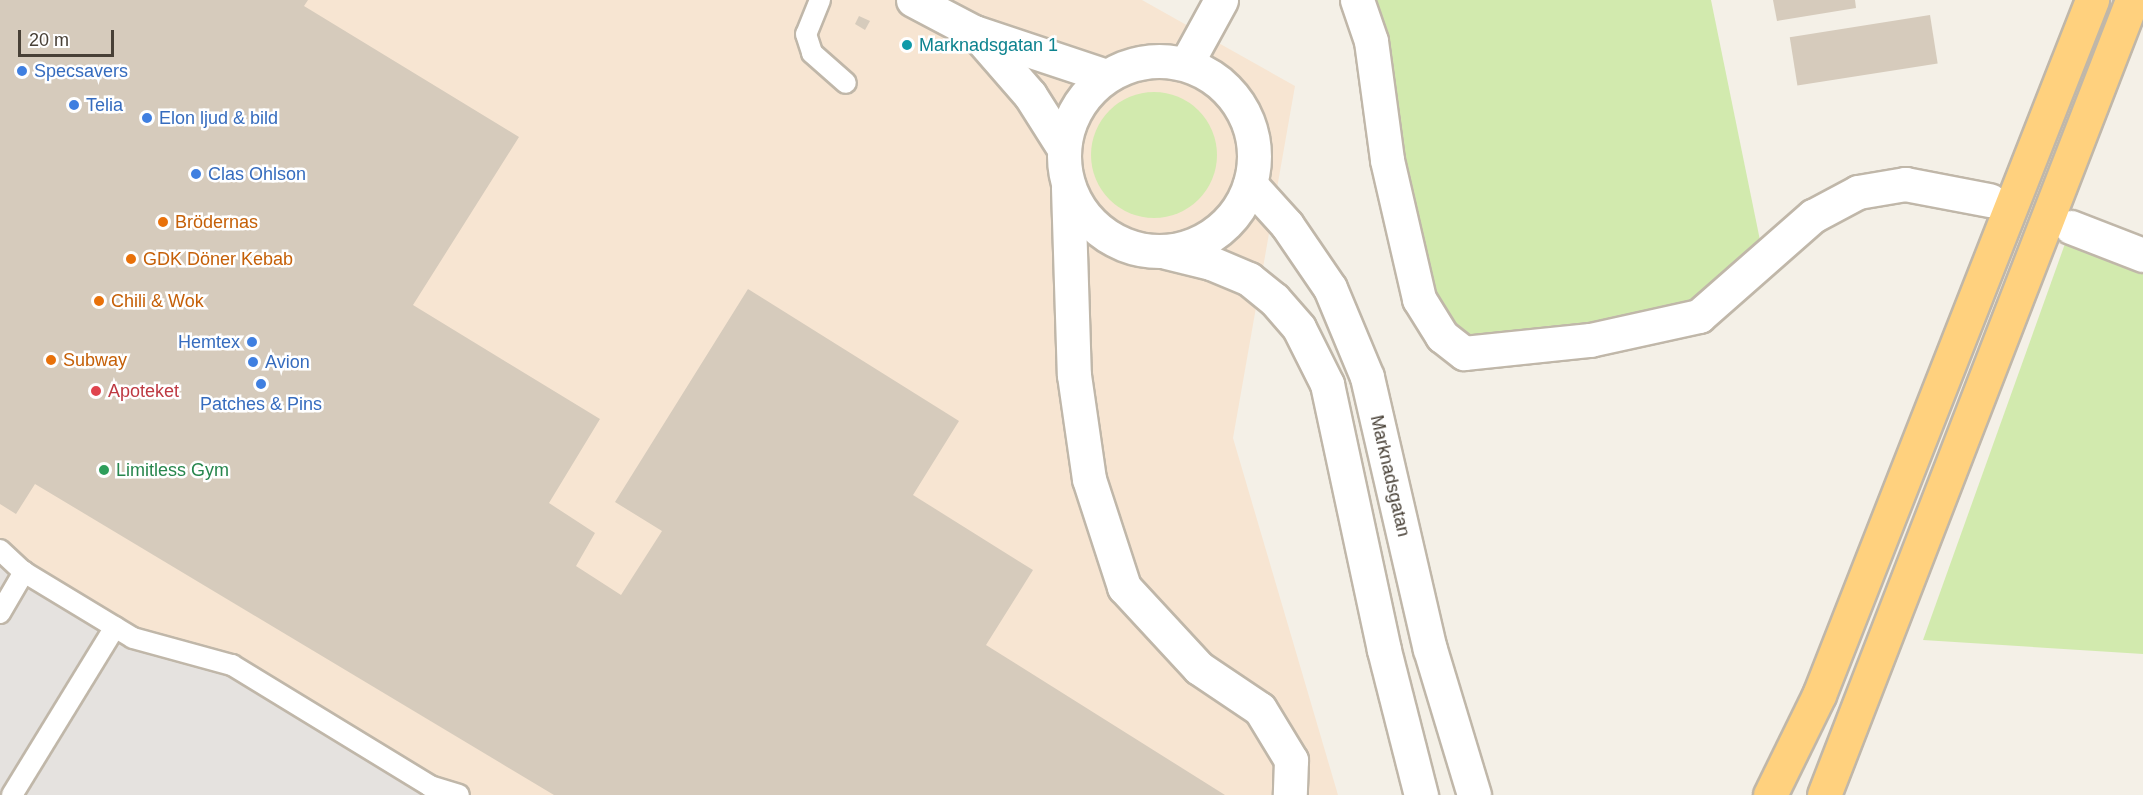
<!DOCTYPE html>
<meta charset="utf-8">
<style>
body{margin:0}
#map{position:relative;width:2143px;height:795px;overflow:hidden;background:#f4f0e7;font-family:Arial,sans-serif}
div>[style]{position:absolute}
.commercial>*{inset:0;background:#f7e5d2}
.green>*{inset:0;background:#d2eaae}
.round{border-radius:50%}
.parking>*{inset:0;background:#e5e2df}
.building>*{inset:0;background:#d6cbbc;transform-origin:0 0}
.roads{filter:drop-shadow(2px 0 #c0b7a9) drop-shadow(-2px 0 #c0b7a9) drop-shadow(0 2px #c0b7a9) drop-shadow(0 -2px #c0b7a9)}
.service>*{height:20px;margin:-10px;padding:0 10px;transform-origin:10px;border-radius:10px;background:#fff}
.minor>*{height:33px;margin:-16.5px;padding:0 16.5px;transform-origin:16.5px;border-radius:16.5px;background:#fff}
.minor>.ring{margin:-16.5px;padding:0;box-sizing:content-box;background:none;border:33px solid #fff;border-radius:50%}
.trunk>*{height:33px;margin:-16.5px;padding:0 16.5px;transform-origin:16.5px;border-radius:16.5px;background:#ffd17e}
.dots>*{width:16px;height:16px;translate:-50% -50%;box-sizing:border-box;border:3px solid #fff;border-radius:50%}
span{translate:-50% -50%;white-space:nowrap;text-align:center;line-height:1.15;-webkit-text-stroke:5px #fff;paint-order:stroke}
.culture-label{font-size:18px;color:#0d838f}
.left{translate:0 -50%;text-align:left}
.shop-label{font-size:18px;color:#366cbe}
.right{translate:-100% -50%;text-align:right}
.food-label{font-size:18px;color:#c56008}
.health-label{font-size:18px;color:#be3a42}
.leisure-label{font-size:18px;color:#27864d}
.street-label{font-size:18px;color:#484036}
.scale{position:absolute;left:18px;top:30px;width:96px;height:27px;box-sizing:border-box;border:3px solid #484036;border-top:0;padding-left:8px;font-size:18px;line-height:21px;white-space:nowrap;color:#484036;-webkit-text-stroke:4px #fff;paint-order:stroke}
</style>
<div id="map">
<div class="commercial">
<div style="clip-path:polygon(0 0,1142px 0,1295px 86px,1233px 438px,1338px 795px,0 795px)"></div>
</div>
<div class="green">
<div style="clip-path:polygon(1357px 0,1711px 0,1763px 255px,1736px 284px,1590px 340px,1442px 336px)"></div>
<div class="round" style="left:1091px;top:92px;width:126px;height:126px"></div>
<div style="clip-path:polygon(2071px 227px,2143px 255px,2143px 654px,1923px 640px)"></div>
</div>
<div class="parking">
<div style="clip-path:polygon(0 550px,65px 597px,198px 654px,448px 795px,0 795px)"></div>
</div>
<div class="building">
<div style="clip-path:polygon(0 0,308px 0,304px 6px,519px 137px,413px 305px,600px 419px,549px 503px,595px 533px,576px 566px,621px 595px,662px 531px,615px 502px,748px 289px,959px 421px,913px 495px,1033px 570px,986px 645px,1225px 795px,554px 795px,35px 484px,16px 514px,0 504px)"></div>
<div style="clip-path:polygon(1773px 0,1855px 0,1856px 8px,1777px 21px)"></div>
<div style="left:1930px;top:15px;width:49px;height:142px;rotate:81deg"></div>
<div style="clip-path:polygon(859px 16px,870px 21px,865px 30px,855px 24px)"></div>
<div style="left:904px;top:38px;width:12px;height:10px;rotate:24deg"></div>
</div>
<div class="roads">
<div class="service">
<div style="left:820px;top:0;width:37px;rotate:112deg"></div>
<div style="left:806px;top:34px;width:20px;rotate:72deg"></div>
<div style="left:812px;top:53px;width:45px;rotate:41.4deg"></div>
<div style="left:0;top:550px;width:33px;rotate:43deg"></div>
<div style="left:24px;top:572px;width:127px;rotate:31.2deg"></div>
<div style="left:133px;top:638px;width:103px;rotate:15.3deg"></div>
<div style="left:232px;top:665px;width:232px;rotate:31.4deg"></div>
<div style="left:430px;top:786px;width:30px;rotate:17deg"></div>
<div style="left:0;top:613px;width:48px;rotate:-59.7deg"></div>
<div style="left:12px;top:795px;width:197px;rotate:-58.5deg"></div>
</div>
<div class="minor">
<div style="left:913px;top:0;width:69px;rotate:27.7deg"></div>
<div style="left:974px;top:32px;width:139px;rotate:18.4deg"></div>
<div style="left:1357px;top:0;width:43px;rotate:71.1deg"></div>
<div style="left:1371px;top:41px;width:120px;rotate:82.3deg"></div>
<div style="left:1387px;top:160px;width:143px;rotate:77deg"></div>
<div style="left:1419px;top:299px;width:44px;rotate:58.1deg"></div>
<div style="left:1442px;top:336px;width:28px;rotate:38deg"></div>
<div style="left:1464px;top:353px;width:127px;rotate:-5.9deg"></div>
<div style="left:1590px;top:340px;width:112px;rotate:-12.4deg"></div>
<div style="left:1699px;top:316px;width:152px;rotate:-41.3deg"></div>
<div style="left:1813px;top:216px;width:51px;rotate:-28.1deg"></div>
<div style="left:1858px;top:192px;width:48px;rotate:-9.7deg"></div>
<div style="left:1905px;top:184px;width:86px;rotate:10.8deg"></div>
<div style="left:976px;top:33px;width:82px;rotate:48.9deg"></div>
<div style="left:1030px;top:95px;width:62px;rotate:57.6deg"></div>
<div class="ring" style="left:1064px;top:61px;width:157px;height:157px"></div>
<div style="left:1186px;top:64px;width:73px;rotate:-61.3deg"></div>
<div style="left:1250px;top:184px;width:55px;rotate:47.9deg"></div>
<div style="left:1287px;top:225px;width:76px;rotate:55.7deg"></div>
<div style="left:1330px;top:288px;width:96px;rotate:67.4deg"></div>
<div style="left:1367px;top:377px;width:279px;rotate:77deg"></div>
<div style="left:1430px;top:649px;width:152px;rotate:73.2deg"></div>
<div style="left:1068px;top:188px;width:187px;rotate:88.2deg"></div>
<div style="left:1074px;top:375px;width:105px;rotate:81.8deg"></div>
<div style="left:1089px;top:479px;width:114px;rotate:72deg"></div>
<div style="left:1124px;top:587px;width:110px;rotate:47.2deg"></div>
<div style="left:1199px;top:668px;width:73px;rotate:33.9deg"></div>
<div style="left:1260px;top:709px;width:60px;rotate:58.7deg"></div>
<div style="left:1291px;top:760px;width:35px;rotate:92deg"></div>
<div style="left:2071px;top:227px;width:77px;rotate:21.3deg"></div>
<div style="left:1166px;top:252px;width:46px;rotate:13.7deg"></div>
<div style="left:1211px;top:263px;width:41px;rotate:22.8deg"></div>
<div style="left:1249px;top:279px;width:32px;rotate:39deg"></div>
<div style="left:1274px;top:299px;width:38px;rotate:49deg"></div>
<div style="left:1299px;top:328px;width:63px;rotate:63.4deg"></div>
<div style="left:1327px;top:384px;width:272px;rotate:77.9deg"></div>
<div style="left:1384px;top:650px;width:150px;rotate:75.7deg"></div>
</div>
<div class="trunk">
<div style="left:1770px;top:795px;width:111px;rotate:-63.9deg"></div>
<div style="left:1819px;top:695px;width:747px;rotate:-68.55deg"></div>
<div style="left:1824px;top:795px;width:853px;rotate:-68.82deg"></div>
</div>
</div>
<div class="dots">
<div style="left:907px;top:45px;background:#0f9aa8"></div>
<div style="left:22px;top:71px;background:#3f7fe0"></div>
<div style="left:74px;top:105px;background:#3f7fe0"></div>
<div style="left:147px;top:118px;background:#3f7fe0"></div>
<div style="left:196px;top:174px;background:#3f7fe0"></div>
<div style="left:163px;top:222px;background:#e8710a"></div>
<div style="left:131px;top:259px;background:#e8710a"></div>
<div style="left:99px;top:301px;background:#e8710a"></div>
<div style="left:252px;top:342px;background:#3f7fe0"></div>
<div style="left:51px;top:360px;background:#e8710a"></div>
<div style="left:253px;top:362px;background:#3f7fe0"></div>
<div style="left:261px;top:384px;background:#3f7fe0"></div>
<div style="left:96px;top:391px;background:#e0444e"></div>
<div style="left:104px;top:470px;background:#2e9e5b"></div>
</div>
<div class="culture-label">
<span class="left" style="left:919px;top:45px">Marknadsgatan 1</span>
</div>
<div class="shop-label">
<span class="left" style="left:34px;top:71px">Specsavers</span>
<span class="left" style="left:86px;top:105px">Telia</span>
<span class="left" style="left:159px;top:118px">Elon ljud &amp; bild</span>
<span class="left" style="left:208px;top:174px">Clas Ohlson</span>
<span class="right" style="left:240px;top:342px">Hemtex</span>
<span class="left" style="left:265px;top:362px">Avion</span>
<span style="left:261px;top:404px">Patches &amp; Pins</span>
</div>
<div class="food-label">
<span class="left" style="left:175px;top:222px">Brödernas</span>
<span class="left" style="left:143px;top:259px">GDK Döner Kebab</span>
<span class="left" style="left:111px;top:301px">Chili &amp; Wok</span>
<span class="left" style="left:63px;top:360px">Subway</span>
</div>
<div class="health-label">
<span class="left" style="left:108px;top:391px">Apoteket</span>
</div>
<div class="leisure-label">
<span class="left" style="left:116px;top:470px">Limitless Gym</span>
</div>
<div class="street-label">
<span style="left:1390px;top:476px;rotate:77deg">Marknadsgatan</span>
</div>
<div class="scale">20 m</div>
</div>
